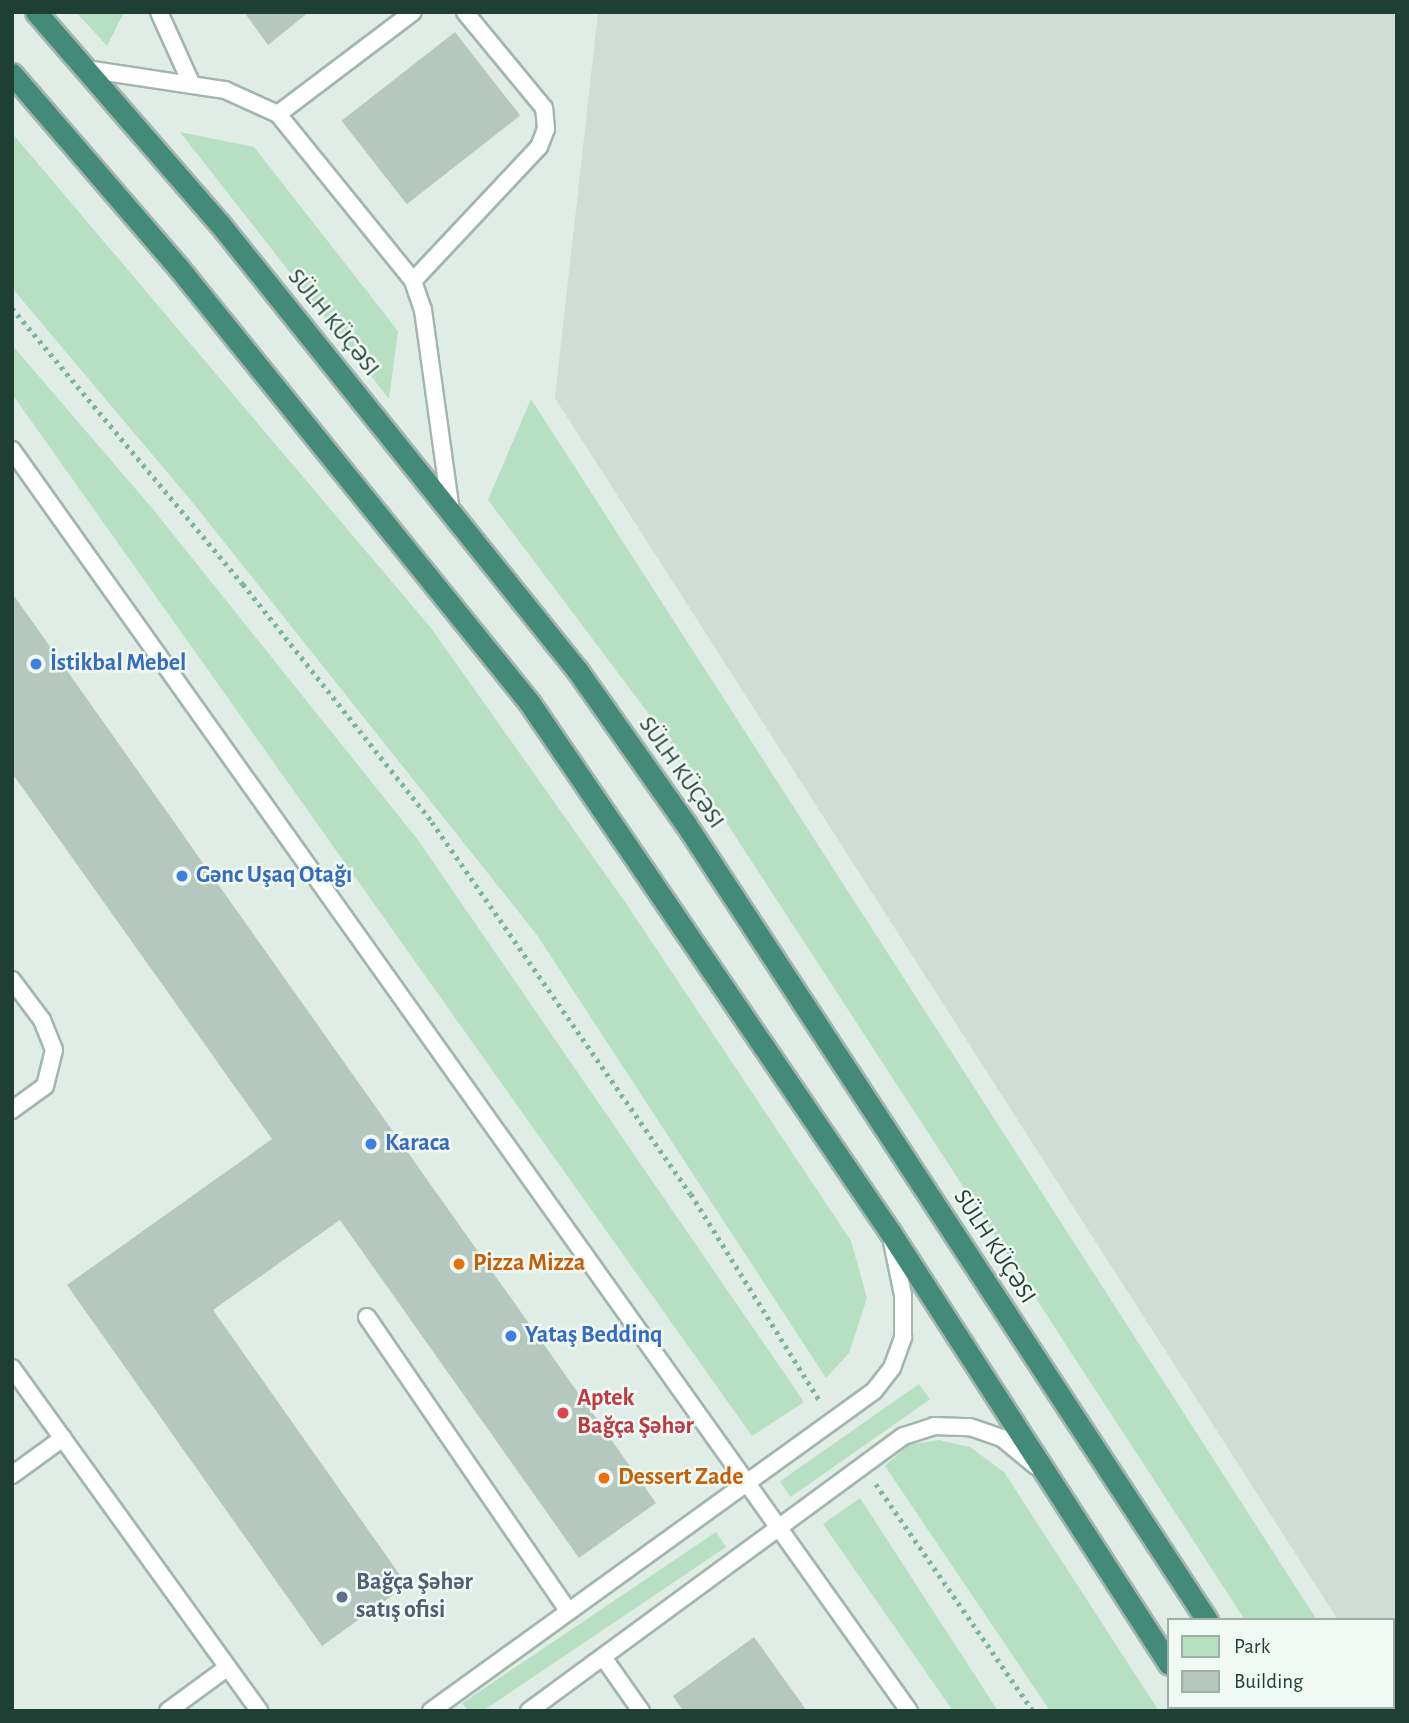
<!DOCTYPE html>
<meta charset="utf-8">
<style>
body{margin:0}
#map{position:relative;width:1409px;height:1723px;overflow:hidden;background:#e0ede7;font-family:"Alegreya Sans",sans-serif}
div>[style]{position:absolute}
.built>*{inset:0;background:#ceddd6}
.green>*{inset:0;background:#b6e0c1;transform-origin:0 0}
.building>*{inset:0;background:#b5c8c0;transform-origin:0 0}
.path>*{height:4.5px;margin-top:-2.25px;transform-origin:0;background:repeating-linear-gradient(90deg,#7db4a1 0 3.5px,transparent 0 8.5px)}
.roads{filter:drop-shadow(2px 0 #a2b5ae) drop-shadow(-2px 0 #a2b5ae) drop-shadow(0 2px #a2b5ae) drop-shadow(0 -2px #a2b5ae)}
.service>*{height:16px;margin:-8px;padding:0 8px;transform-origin:8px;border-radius:8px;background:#fff}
.trunk>*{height:21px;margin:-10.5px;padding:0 10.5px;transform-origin:10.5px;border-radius:10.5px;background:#448a78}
.dots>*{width:19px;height:19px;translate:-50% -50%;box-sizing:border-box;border:4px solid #f1f9f5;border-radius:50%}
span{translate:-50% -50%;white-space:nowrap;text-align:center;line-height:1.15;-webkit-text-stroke:5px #f1f9f5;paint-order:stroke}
.street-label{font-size:24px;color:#1f3f35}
.shop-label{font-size:24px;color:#366cbe;font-weight:700}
.left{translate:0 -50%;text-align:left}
.food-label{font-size:24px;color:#c56008;font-weight:700}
.health-label{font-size:24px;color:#be3a42;font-weight:700}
.service-label{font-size:24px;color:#4e5e75;font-weight:700}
.frame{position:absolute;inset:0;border:14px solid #1f3f35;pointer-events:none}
.legend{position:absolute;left:1167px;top:1618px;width:228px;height:91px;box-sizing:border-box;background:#f1f9f5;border:2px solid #9dafa8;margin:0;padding:9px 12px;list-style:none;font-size:21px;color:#1f3f35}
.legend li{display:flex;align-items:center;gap:14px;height:35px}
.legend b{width:35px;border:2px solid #9dafa8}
</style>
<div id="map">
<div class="built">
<div style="clip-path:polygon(598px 12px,1397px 12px,1397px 1711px,1393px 1620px,1338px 1620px,555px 398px)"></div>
</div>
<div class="green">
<div style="clip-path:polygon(76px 12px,124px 12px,107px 46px)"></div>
<div style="clip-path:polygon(180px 132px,254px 147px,398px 331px,389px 399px)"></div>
<div style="clip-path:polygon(12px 133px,431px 628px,625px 902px,851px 1241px,867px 1298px,849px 1353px,826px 1378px,537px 935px,193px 503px,12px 288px)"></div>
<div style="clip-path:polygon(12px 345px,152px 508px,418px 840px,804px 1402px,752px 1436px,12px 394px)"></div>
<div style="clip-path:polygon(531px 399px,1317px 1620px,1245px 1620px,700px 782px,488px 500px)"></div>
<div style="left:919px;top:1384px;width:19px;height:170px;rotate:55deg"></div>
<div style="clip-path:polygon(939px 1440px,970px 1447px,1004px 1472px,1159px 1711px,1050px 1711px,885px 1466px,908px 1445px)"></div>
<div style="clip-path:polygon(860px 1498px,998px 1711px,953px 1711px,823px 1524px)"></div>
<div style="left:716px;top:1532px;width:18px;height:306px;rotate:56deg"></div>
<div style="left:1302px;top:1707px;width:71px;height:4px"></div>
</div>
<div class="building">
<div style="clip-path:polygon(244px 12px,309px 12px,268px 45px)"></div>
<div style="left:455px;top:32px;width:106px;height:144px;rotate:52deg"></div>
<div style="clip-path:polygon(12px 593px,656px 1503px,579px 1558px,340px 1220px,213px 1310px,407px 1585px,322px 1646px,67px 1285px,272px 1139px,12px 773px)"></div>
<div style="clip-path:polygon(754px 1637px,807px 1711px,683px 1711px,673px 1696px)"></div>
</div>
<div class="path">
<div style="left:12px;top:308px;width:360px;rotate:50.1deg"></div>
<div style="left:243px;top:584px;width:304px;rotate:51.5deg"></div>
<div style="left:432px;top:822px;width:453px;rotate:55.2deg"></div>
<div style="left:691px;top:1194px;width:244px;rotate:58.1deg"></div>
<div style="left:876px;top:1484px;width:276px;rotate:55.3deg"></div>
</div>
<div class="roads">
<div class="service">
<div style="left:159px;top:12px;width:80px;rotate:65.7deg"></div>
<div style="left:86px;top:69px;width:141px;rotate:8.6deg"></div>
<div style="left:225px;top:90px;width:58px;rotate:24.4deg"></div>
<div style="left:278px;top:114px;width:215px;rotate:51deg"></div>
<div style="left:413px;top:281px;width:31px;rotate:71deg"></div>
<div style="left:423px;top:310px;width:203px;rotate:82.1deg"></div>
<div style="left:278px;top:114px;width:169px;rotate:-37.1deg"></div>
<div style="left:413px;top:281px;width:184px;rotate:-46.8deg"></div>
<div style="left:539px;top:147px;width:19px;rotate:-69deg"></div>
<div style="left:546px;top:129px;width:21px;rotate:-95deg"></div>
<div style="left:544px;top:108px;width:124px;rotate:-129.5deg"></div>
<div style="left:12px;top:450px;width:1547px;rotate:54.57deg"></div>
<div style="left:12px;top:980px;width:50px;rotate:53.1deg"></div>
<div style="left:42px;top:1020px;width:32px;rotate:68deg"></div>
<div style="left:54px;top:1050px;width:37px;rotate:104deg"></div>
<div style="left:45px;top:1086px;width:41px;rotate:144deg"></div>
<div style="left:367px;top:1317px;width:356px;rotate:55.6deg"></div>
<div style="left:12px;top:1368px;width:423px;rotate:54.2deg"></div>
<div style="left:12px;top:1475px;width:63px;rotate:-36deg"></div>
<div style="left:603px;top:1657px;width:66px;rotate:54.9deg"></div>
<div style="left:168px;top:1711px;width:74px;rotate:-36.3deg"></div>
<div style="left:431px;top:1711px;width:546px;rotate:-35.84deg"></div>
<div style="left:874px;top:1391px;width:29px;rotate:-52deg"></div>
<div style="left:892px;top:1368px;width:33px;rotate:-70deg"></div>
<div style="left:903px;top:1337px;width:42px;rotate:-90deg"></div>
<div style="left:903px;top:1295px;width:54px;rotate:-101.7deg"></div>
<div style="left:529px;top:1711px;width:465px;rotate:-36.3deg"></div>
<div style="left:904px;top:1436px;width:32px;rotate:-18deg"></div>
<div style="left:934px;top:1426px;width:36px;rotate:2deg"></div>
<div style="left:970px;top:1427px;width:34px;rotate:19deg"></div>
<div style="left:1002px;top:1438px;width:44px;rotate:39.5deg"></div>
</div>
<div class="trunk">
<div style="left:36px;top:12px;width:279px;rotate:49.1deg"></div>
<div style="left:219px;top:223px;width:573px;rotate:51.31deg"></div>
<div style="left:577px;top:670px;width:187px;rotate:54.8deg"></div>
<div style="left:685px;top:823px;width:953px;rotate:56.78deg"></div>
<div style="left:12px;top:74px;width:255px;rotate:49.3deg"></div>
<div style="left:178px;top:267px;width:559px;rotate:51.1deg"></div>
<div style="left:529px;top:702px;width:641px;rotate:55.74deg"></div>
<div style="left:890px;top:1232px;width:514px;rotate:57.14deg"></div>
<div style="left:1197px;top:1707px;width:4px;rotate:63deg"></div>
<div style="left:1264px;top:1707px;width:5px;rotate:53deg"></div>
</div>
</div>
<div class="dots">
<div style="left:36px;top:664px;background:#3f7fe0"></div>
<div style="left:182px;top:876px;background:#3f7fe0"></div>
<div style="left:371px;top:1144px;background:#3f7fe0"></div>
<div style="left:459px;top:1264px;background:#e8710a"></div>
<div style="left:511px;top:1336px;background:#3f7fe0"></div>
<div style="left:563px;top:1413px;background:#e0444e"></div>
<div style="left:604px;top:1478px;background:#e8710a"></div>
<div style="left:342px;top:1597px;background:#5c6f8a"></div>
</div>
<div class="street-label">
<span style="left:333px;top:323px;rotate:51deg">SÜLH KÜÇƏSI</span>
<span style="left:681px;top:773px;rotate:55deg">SÜLH KÜÇƏSI</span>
<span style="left:994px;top:1247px;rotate:57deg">SÜLH KÜÇƏSI</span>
</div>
<div class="shop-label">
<span class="left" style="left:50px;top:664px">İstikbal Mebel</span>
<span class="left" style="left:196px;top:876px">Gənc Uşaq Otağı</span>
<span class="left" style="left:385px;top:1144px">Karaca</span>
<span class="left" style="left:525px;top:1336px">Yataş Beddinq</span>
</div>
<div class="food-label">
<span class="left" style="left:473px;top:1264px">Pizza Mizza</span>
<span class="left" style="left:618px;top:1478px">Dessert Zade</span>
</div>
<div class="health-label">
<span class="left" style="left:577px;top:1413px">Aptek<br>Bağça Şəhər</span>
</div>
<div class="service-label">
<span class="left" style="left:356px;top:1597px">Bağça Şəhər<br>satış ofisi</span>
</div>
<div class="frame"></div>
<ul class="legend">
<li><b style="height:19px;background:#b6e0c1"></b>Park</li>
<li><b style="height:19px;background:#b5c8c0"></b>Building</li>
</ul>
</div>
